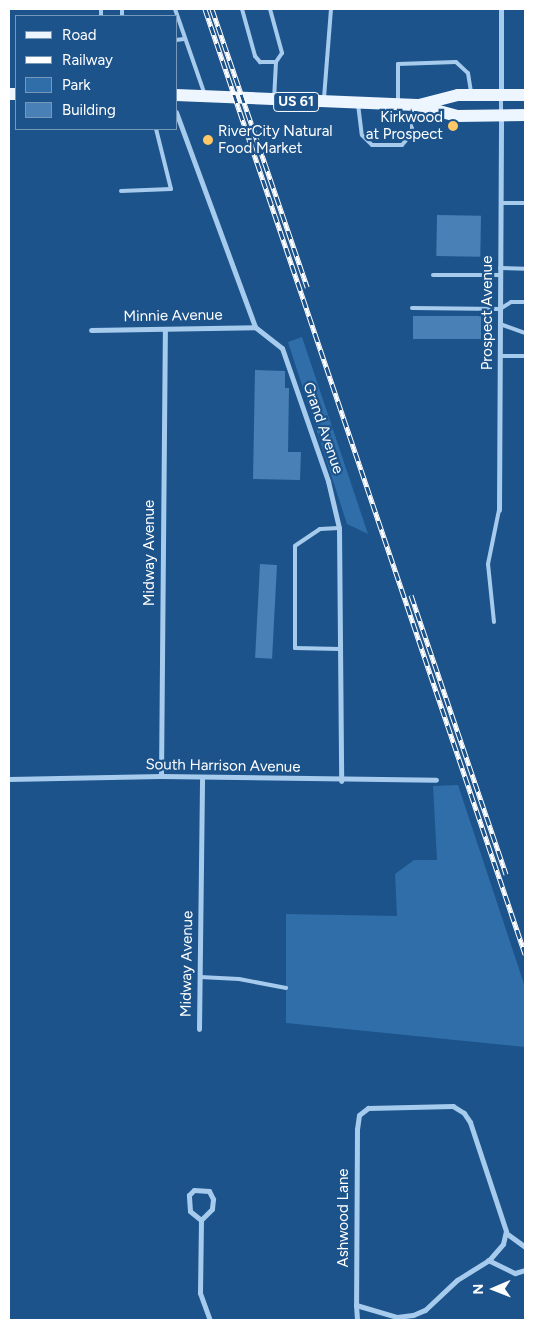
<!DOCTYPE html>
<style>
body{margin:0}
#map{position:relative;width:534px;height:1329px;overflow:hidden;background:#1c538b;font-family:Figtree,sans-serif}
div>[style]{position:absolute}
.green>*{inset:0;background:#2f6ea9}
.building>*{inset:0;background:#4980b5;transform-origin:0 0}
.service>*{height:4px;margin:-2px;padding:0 2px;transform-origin:2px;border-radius:2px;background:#a7cbed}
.minor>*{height:5px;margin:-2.5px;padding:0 2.5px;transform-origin:2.5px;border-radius:2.5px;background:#a7cbed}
.primary>*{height:12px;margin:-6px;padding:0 6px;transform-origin:6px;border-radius:6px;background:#edf5ff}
.rail>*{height:5px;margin-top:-2.5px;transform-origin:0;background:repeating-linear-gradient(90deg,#1c538b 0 9px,#fff 0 18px);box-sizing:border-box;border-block:1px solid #fff}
.dots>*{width:14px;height:14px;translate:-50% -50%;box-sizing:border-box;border:2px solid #1c538b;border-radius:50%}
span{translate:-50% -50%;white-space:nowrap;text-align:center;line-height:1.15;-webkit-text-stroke:4.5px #1c538b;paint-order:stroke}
.shield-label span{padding:1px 4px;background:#1c538b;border:1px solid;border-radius:4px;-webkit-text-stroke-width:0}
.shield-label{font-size:14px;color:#fff;font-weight:700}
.poi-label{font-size:15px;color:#fff}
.right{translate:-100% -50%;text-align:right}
.left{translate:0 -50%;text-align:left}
.street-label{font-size:15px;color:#fff}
.frame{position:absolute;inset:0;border:10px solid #fff;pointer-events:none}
.legend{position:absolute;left:15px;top:15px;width:162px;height:115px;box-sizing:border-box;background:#1c538b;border:1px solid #7798b9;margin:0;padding:6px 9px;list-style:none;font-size:15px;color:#fff}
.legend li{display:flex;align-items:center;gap:10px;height:25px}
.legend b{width:25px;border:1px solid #7798b9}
.north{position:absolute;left:469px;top:1264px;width:50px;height:50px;-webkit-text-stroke:4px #1c538b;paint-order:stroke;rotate:269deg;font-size:14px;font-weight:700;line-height:20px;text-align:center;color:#fff}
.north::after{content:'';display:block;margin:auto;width:18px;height:22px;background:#fff;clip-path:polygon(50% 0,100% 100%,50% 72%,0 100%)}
</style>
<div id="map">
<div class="green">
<div style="clip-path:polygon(302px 337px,368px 534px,347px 524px,288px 342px)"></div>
<div style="clip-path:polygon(458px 785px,525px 987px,525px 1047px,286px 1023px,286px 914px,397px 916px,395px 874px,414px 860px,437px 860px,433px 786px)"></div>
</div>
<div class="building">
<div style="left:437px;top:215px;width:44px;height:41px;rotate:1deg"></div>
<div style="left:413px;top:316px;width:68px;height:23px"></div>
<div style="clip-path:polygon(255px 370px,285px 371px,285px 388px,289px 388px,288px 452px,301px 452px,300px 480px,253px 479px)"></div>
<div style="left:260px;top:564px;width:17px;height:94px;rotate:3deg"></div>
</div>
<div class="service">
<div style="left:122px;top:9px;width:7px;rotate:90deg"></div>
<div style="left:175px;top:9px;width:91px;rotate:70.8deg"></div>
<div style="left:242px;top:9px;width:49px;rotate:74.5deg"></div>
<div style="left:255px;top:56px;width:8px;rotate:50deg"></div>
<div style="left:260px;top:62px;width:16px"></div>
<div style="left:270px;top:9px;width:46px;rotate:74.7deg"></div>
<div style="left:282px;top:53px;width:11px;rotate:124deg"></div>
<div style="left:276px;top:62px;width:36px;rotate:93deg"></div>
<div style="left:101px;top:16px;width:7px;rotate:-90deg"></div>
<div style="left:176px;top:40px;width:8px;rotate:-7deg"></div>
<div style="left:324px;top:98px;width:89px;rotate:-85.5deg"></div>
<div style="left:398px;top:103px;width:39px;rotate:-90deg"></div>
<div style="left:398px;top:64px;width:58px;rotate:-2deg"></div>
<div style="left:456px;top:62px;width:16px;rotate:43deg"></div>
<div style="left:468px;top:73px;width:20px;rotate:81deg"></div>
<div style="left:358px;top:104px;width:31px;rotate:83deg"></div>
<div style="left:362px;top:135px;width:14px;rotate:45deg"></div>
<div style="left:372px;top:145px;width:30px"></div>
<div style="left:402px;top:145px;width:16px;rotate:-50deg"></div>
<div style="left:412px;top:133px;width:25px;rotate:-90deg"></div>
<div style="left:501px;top:113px;width:15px;rotate:-90deg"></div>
<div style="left:121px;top:191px;width:50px;rotate:-2.3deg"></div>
<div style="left:171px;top:189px;width:62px;rotate:-104deg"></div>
<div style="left:501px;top:203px;width:24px"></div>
<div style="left:500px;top:268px;width:25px;rotate:2deg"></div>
<div style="left:433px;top:275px;width:67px"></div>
<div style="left:412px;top:308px;width:88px;rotate:0.7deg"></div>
<div style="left:500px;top:309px;width:13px;rotate:-32deg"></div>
<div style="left:511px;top:302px;width:14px"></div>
<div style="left:500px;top:324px;width:27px;rotate:20deg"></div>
<div style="left:500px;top:356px;width:25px"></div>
<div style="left:339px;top:528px;width:19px;rotate:177deg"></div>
<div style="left:320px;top:529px;width:30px;rotate:146deg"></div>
<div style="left:295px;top:546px;width:102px;rotate:90deg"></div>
<div style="left:295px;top:648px;width:45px;rotate:1.3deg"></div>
<div style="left:494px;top:622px;width:58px;rotate:-95.9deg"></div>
<div style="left:488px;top:564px;width:55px;rotate:-78.5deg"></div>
<div style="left:200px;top:977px;width:39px;rotate:3deg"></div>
<div style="left:239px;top:979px;width:48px;rotate:10.8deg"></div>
</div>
<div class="minor">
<div style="left:501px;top:94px;width:85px;rotate:-90deg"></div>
<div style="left:176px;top:112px;width:229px;rotate:69.8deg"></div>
<div style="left:255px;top:327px;width:34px;rotate:38deg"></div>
<div style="left:282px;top:348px;width:141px;rotate:70.9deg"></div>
<div style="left:328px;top:481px;width:48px;rotate:76.8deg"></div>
<div style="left:339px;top:528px;width:253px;rotate:89.5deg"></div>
<div style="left:91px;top:330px;width:164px;rotate:-1deg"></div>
<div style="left:499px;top:510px;width:394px;rotate:-89.7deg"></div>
<div style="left:161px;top:776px;width:447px;rotate:-89.5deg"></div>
<div style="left:9px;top:779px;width:152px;rotate:-1.1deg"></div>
<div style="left:161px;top:776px;width:275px;rotate:0.8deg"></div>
<div style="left:199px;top:1029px;width:250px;rotate:-89.3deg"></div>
<div style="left:194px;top:1190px;width:15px;rotate:4deg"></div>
<div style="left:209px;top:1191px;width:9px;rotate:63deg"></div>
<div style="left:213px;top:1199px;width:10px;rotate:96deg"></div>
<div style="left:212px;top:1209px;width:16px;rotate:135deg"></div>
<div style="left:201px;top:1220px;width:14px;rotate:-141deg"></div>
<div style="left:190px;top:1211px;width:16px;rotate:-94deg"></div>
<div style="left:189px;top:1195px;width:7px;rotate:-45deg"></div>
<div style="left:201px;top:1220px;width:73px;rotate:90.8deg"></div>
<div style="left:200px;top:1293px;width:29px;rotate:70deg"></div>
<div style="left:506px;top:1233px;width:24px;rotate:36deg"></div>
<div style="left:488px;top:1260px;width:30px;rotate:26deg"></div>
<div style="left:515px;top:1273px;width:10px;rotate:-17deg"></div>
<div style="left:356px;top:1305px;width:43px;rotate:16.3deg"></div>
<div style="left:397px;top:1317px;width:16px;rotate:-7deg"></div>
<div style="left:413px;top:1315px;width:13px;rotate:-23deg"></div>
<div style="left:425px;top:1310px;width:44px;rotate:-43.2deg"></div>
<div style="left:457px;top:1280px;width:39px;rotate:-32deg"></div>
<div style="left:490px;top:1259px;width:20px;rotate:-49deg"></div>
<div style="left:503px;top:1244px;width:13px;rotate:-77deg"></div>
<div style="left:506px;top:1231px;width:115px;rotate:-108.3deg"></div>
<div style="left:470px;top:1122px;width:11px;rotate:-124deg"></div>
<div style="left:464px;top:1113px;width:13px;rotate:-148deg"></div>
<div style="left:453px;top:1106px;width:85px;rotate:178.7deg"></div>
<div style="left:368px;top:1108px;width:11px;rotate:142deg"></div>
<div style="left:359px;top:1115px;width:14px;rotate:98deg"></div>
<div style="left:357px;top:1129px;width:176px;rotate:90.3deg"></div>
<div style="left:356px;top:1305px;width:15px;rotate:86deg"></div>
</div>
<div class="primary">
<div style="left:9px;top:94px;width:7px"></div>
<div style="left:176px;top:95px;width:241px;rotate:2.4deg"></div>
<div style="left:417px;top:105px;width:41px;rotate:15.4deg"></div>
<div style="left:457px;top:116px;width:68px;rotate:-0.8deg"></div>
<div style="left:419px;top:105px;width:40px;rotate:-14.4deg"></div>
<div style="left:458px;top:95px;width:67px"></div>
</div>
<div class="rail">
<div style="left:205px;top:9px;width:998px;rotate:71.29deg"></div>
<div style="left:212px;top:9px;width:294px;rotate:71.1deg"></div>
<div style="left:411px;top:595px;width:295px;rotate:71.2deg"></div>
</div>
<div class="dots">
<div style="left:453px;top:126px;background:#fdc865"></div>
<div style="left:208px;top:140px;background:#fdc865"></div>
</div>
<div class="shield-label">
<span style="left:296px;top:102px">US 61</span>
</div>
<div class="poi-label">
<span class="right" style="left:443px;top:126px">Kirkwood<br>at Prospect</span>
<span class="left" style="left:218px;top:140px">RiverCity Natural<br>Food Market</span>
</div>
<div class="street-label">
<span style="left:488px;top:313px;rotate:-90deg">Prospect Avenue</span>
<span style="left:173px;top:316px;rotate:-1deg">Minnie Avenue</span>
<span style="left:323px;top:428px;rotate:71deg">Grand Avenue</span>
<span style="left:150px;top:553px;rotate:-90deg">Midway Avenue</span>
<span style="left:223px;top:766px;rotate:1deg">South Harrison Avenue</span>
<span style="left:187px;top:964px;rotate:-89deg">Midway Avenue</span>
<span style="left:344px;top:1218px;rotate:-90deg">Ashwood Lane</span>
</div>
<div class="frame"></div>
<ul class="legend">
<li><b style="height:6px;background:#edf5ff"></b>Road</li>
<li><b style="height:6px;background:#fff"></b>Railway</li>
<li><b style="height:14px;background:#2f6ea9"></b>Park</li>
<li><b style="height:14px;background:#4980b5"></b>Building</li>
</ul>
<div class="north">N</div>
</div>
